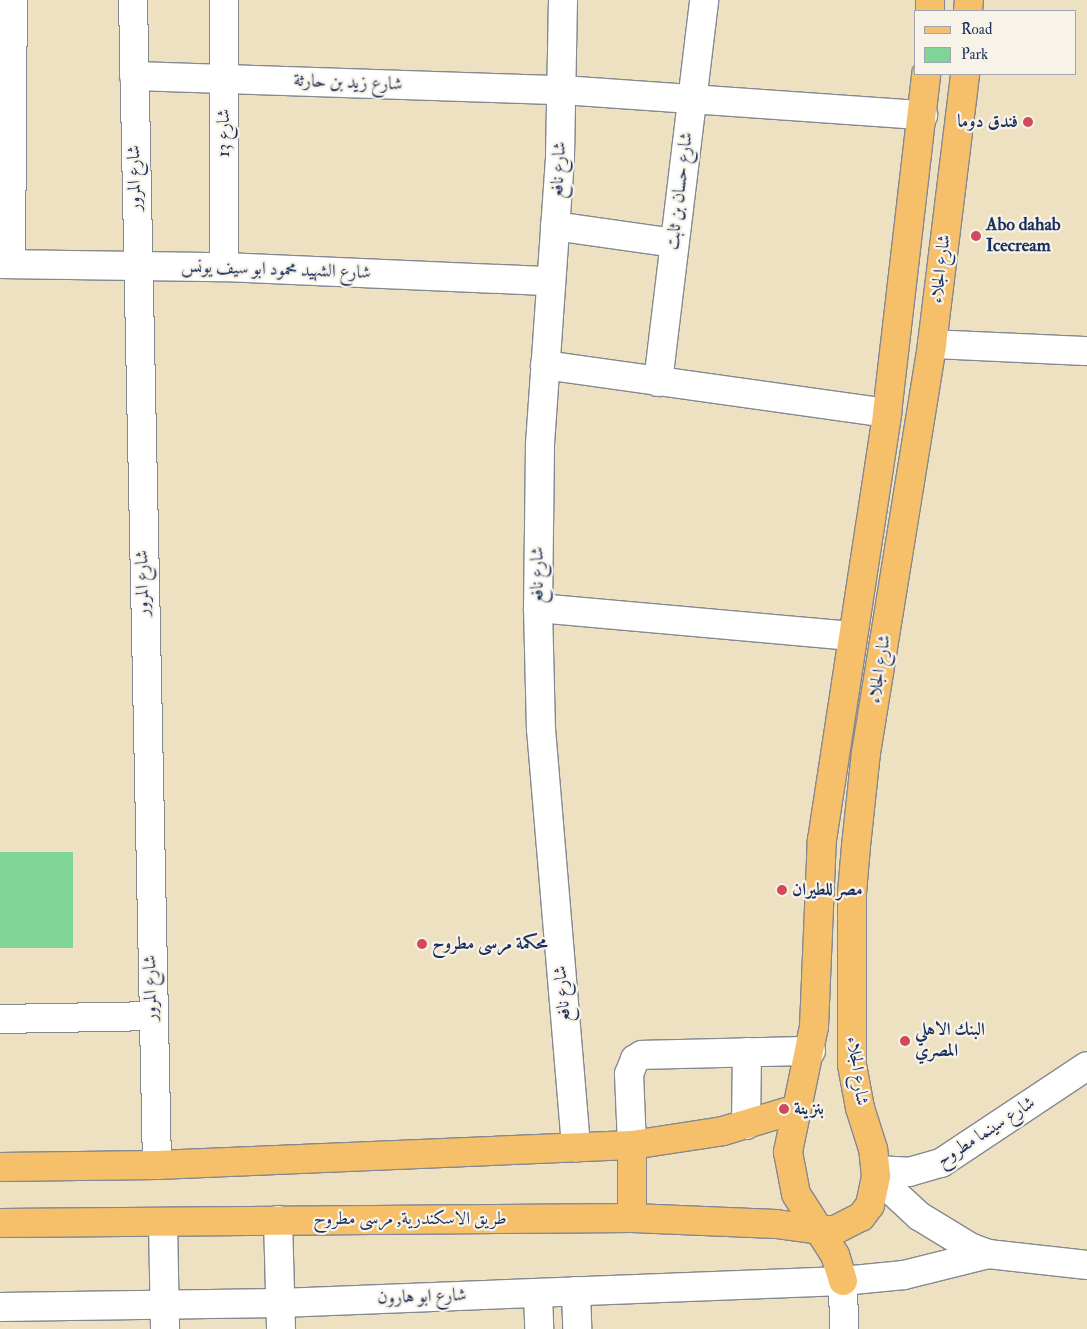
<!DOCTYPE html>
<meta charset="utf-8">
<style>
body{margin:0}
#map{position:relative;width:1087px;height:1329px;overflow:hidden;background:#eee1c1;font-family:"IM FELL Double Pica",Amiri,serif}
div>[style]{position:absolute}
.green>*{inset:0;background:#80d497;transform-origin:0 0}
.roads{filter:drop-shadow(1px 0 #848890) drop-shadow(-1px 0 #848890) drop-shadow(0 1px #848890) drop-shadow(0 -1px #848890)}
.minor>*{height:28px;margin:-14px;padding:0 14px;transform-origin:14px;border-radius:14px;background:#fff}
.major>*{height:28px;margin:-14px;padding:0 14px;transform-origin:14px;border-radius:14px;background:#f6c06b}
.dots>*{width:14px;height:14px;translate:-50% -50%;box-sizing:border-box;border:2px solid #f7f3e8;border-radius:50%}
span{translate:-50% -50%;white-space:nowrap;text-align:center;line-height:1.15;-webkit-text-stroke:4.5px #f7f3e8;paint-order:stroke}
.street-label{font-size:18px;color:#1b2f5e}
.poi-label{font-size:18px;color:#1b2f5e;font-weight:700}
.right{translate:-100% -50%;text-align:right}
.left{translate:0 -50%;text-align:left}
.legend{position:absolute;left:914px;top:10px;width:162px;height:65px;box-sizing:border-box;background:#f7f3e8;border:1px solid #9fa5b1;margin:0;padding:6px 9px;list-style:none;font-size:15px;color:#1b2f5e}
.legend li{display:flex;align-items:center;gap:10px;height:25px}
.legend b{width:25px;border:1px solid #9fa5b1}
</style>
<div id="map">
<div class="green">
<div style="left:73px;top:852px;width:96px;height:73px;rotate:90deg"></div>
</div>
<div class="roads">
<div class="minor">
<div style="left:133px;top:0;width:1165px;rotate:88.82deg"></div>
<div style="left:224px;top:0;width:267px;rotate:90deg"></div>
<div style="left:563px;top:0;width:158px;rotate:91.1deg"></div>
<div style="left:560px;top:158px;width:289px;rotate:94deg"></div>
<div style="left:540px;top:446px;width:162px;rotate:90.7deg"></div>
<div style="left:538px;top:608px;width:121px;rotate:88.6deg"></div>
<div style="left:541px;top:729px;width:420px;rotate:85.2deg"></div>
<div style="left:134px;top:76px;width:428px;rotate:1.9deg"></div>
<div style="left:562px;top:90px;width:362px;rotate:4deg"></div>
<div style="left:555px;top:226px;width:120px;rotate:8.1deg"></div>
<div style="left:0;top:264px;width:224px;rotate:0.8deg"></div>
<div style="left:224px;top:267px;width:327px;rotate:2.5deg"></div>
<div style="left:11px;top:264px;width:264px;rotate:-89.6deg"></div>
<div style="left:932px;top:344px;width:155px;rotate:2.6deg"></div>
<div style="left:545px;top:365px;width:345px;rotate:8deg"></div>
<div style="left:658px;top:382px;width:385px;rotate:-83.1deg"></div>
<div style="left:538px;top:608px;width:315px;rotate:5.1deg"></div>
<div style="left:0;top:1019px;width:151px;rotate:-1.1deg"></div>
<div style="left:746px;top:1125px;width:73px;rotate:-89.2deg"></div>
<div style="left:632px;top:1145px;width:71px;rotate:-92.4deg"></div>
<div style="left:629px;top:1074px;width:16px;rotate:-68deg"></div>
<div style="left:635px;top:1059px;width:8px;rotate:-30deg"></div>
<div style="left:642px;top:1055px;width:169px;rotate:-1.4deg"></div>
<div style="left:876px;top:1170px;width:33px;rotate:3deg"></div>
<div style="left:909px;top:1172px;width:33px;rotate:-16deg"></div>
<div style="left:941px;top:1163px;width:175px;rotate:-33.6deg"></div>
<div style="left:876px;top:1176px;width:59px;rotate:42.9deg"></div>
<div style="left:919px;top:1216px;width:60px;rotate:31.3deg"></div>
<div style="left:970px;top:1247px;width:19px;rotate:21deg"></div>
<div style="left:988px;top:1254px;width:100px;rotate:6.3deg"></div>
<div style="left:278px;top:1220px;width:109px;rotate:88.4deg"></div>
<div style="left:163px;top:1222px;width:107px;rotate:88.9deg"></div>
<div style="left:843px;top:1281px;width:48px;rotate:88.8deg"></div>
<div style="left:576px;top:1291px;width:38px;rotate:88deg"></div>
<div style="left:538px;top:1293px;width:36px;rotate:88deg"></div>
<div style="left:0;top:1307px;width:280px;rotate:-0.8deg"></div>
<div style="left:280px;top:1303px;width:563px;rotate:-2.24deg"></div>
<div style="left:843px;top:1281px;width:61px;rotate:-5.6deg"></div>
<div style="left:904px;top:1275px;width:87px;rotate:-14deg"></div>
</div>
<div class="major">
<div style="left:930px;top:11px;width:11px;rotate:-90deg"></div>
<div style="left:968px;top:11px;width:11px;rotate:-85deg"></div>
<div style="left:632px;top:1145px;width:73px;rotate:90deg"></div>
<div style="left:0;top:1167px;width:157px;rotate:-0.7deg"></div>
<div style="left:157px;top:1165px;width:475px;rotate:-2.4deg"></div>
<div style="left:632px;top:1145px;width:92px;rotate:-8.7deg"></div>
<div style="left:723px;top:1131px;width:76px;rotate:-16.8deg"></div>
<div style="left:0;top:1223px;width:632px;rotate:-0.45deg"></div>
<div style="left:632px;top:1218px;width:144px;rotate:2.4deg"></div>
<div style="left:776px;top:1224px;width:44px;rotate:7.8deg"></div>
<div style="left:820px;top:1230px;width:15px"></div>
<div style="left:835px;top:1230px;width:29px;rotate:-27deg"></div>
<div style="left:861px;top:1217px;width:15px;rotate:-53deg"></div>
<div style="left:870px;top:1205px;width:30px;rotate:-78deg"></div>
<div style="left:876px;top:1176px;width:27px;rotate:-96deg"></div>
<div style="left:873px;top:1149px;width:43px;rotate:-107.6deg"></div>
<div style="left:860px;top:1108px;width:44px;rotate:-100.5deg"></div>
<div style="left:852px;top:1065px;width:172px;rotate:-90deg"></div>
<div style="left:852px;top:893px;width:47px;rotate:-85.1deg"></div>
<div style="left:856px;top:846px;width:94px;rotate:-83.9deg"></div>
<div style="left:866px;top:753px;width:414px;rotate:-80.8deg"></div>
<div style="left:932px;top:344px;width:272px;rotate:-83deg"></div>
<div style="left:843px;top:1281px;width:27px;rotate:-107deg"></div>
<div style="left:835px;top:1255px;width:72px;rotate:-122.6deg"></div>
<div style="left:796px;top:1194px;width:43px;rotate:-100.8deg"></div>
<div style="left:788px;top:1152px;width:128px;rotate:-78.3deg"></div>
<div style="left:814px;top:1027px;width:187px;rotate:-87.6deg"></div>
<div style="left:822px;top:840px;width:432px;rotate:-81.3deg"></div>
<div style="left:887px;top:413px;width:341px;rotate:-83.4deg"></div>
</div>
</div>
<div class="dots">
<div style="left:1028px;top:122px;background:#d1495b"></div>
<div style="left:976px;top:236px;background:#d1495b"></div>
<div style="left:782px;top:890px;background:#d1495b"></div>
<div style="left:422px;top:944px;background:#d1495b"></div>
<div style="left:905px;top:1041px;background:#d1495b"></div>
<div style="left:784px;top:1109px;background:#d1495b"></div>
</div>
<div class="street-label">
<span style="left:348px;top:83px;rotate:2deg">شارع زيد بن حارثة</span>
<span style="left:224px;top:133px;rotate:-90deg">شارع 13</span>
<span style="left:559px;top:170px;rotate:-87deg">شارع نافع</span>
<span style="left:135px;top:178px;rotate:-91deg">شارع المرور</span>
<span style="left:680px;top:191px;rotate:-83deg">شارع حسان بن ثابت</span>
<span style="left:941px;top:269px;rotate:-83deg">شارع الجلاء</span>
<span style="left:276px;top:270px;rotate:2deg">شارع الشهيد محمود ابو سيف يونس</span>
<span style="left:538px;top:575px;rotate:-90deg">شارع نافع</span>
<span style="left:143px;top:583px;rotate:-91deg">شارع المرور</span>
<span style="left:880px;top:669px;rotate:-81deg">شارع الجلاء</span>
<span style="left:151px;top:988px;rotate:-91deg">شارع المرور</span>
<span style="left:563px;top:994px;rotate:-95deg">شارع نافع</span>
<span style="left:857px;top:1071px;rotate:82deg">شارع الجلاء</span>
<span style="left:986px;top:1132px;rotate:-33deg">شارع سينما مطروح</span>
<span style="left:410px;top:1219px">طريق الاسكندرية, مرسى مطروح</span>
<span style="left:422px;top:1297px;rotate:-2deg">شارع ابو هارون</span>
</div>
<div class="poi-label">
<span class="right" style="left:1018px;top:122px">فندق دوما</span>
<span class="left" style="left:986px;top:236px">Abo dahab<br>Icecream</span>
<span class="left" style="left:792px;top:890px">مصر للطيران</span>
<span class="left" style="left:432px;top:944px">محكمة مرسى مطروح</span>
<span class="left" style="left:915px;top:1041px">البنك الاهلي<br>المصري</span>
<span class="left" style="left:794px;top:1109px">بنزينة</span>
</div>
<ul class="legend">
<li><b style="height:6px;background:#f6c06b"></b>Road</li>
<li><b style="height:14px;background:#80d497"></b>Park</li>
</ul>
</div>
